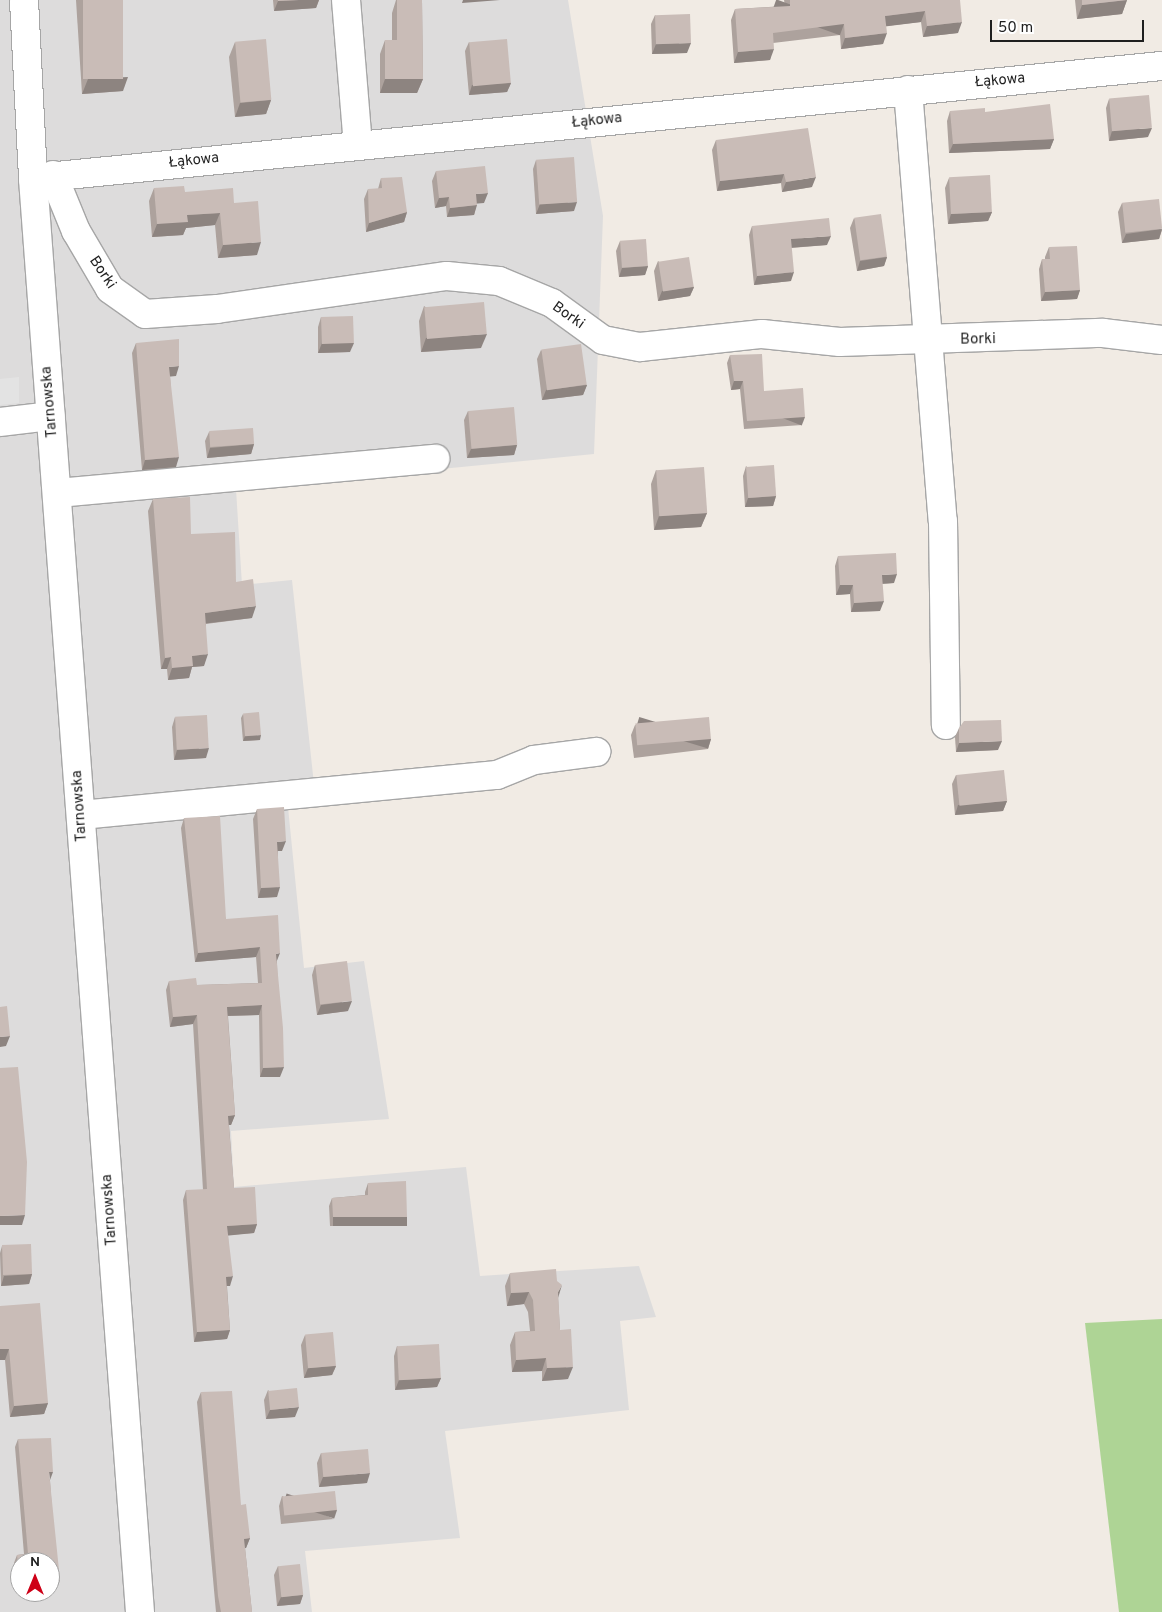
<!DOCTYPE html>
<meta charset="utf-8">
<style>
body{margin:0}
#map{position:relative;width:1162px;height:1612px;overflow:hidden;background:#f1ebe4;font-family:Overpass,sans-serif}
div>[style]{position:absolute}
.residential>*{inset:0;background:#dddcdc}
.forest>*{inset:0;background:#aed495}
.parking>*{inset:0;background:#e3e3e3}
.roads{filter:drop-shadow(1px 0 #a6a6a6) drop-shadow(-1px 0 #a6a6a6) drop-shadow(0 1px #a6a6a6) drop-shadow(0 -1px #a6a6a6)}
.minor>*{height:28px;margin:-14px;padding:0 14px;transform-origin:14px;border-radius:14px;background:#fff}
.wall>*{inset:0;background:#ada29d}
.shaded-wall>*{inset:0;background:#8d8480;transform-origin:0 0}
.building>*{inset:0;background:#c9bcb7;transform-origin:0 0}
span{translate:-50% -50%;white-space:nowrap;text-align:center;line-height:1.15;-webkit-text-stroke:4px #fff;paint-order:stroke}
.street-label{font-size:15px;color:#1f1f1f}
.north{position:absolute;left:10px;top:1552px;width:50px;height:50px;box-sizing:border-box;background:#fff;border:1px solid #a5a5a5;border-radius:50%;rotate:0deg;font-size:14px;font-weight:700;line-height:20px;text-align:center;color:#1f1f1f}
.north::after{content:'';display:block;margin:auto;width:18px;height:22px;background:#ce0017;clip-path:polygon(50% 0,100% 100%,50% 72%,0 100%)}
.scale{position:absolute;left:990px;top:20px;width:154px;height:22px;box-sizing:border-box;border:2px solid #1f1f1f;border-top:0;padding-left:6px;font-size:15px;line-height:18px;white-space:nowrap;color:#1f1f1f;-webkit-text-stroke:4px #fff;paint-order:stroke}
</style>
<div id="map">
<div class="residential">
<div style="clip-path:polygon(evenodd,0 0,568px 0,603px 216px,594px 454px,236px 489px,242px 585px,292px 580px,316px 803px,288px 807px,304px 968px,364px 961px,389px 1119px,231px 1131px,234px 1187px,466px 1167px,480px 1276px,639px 1266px,656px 1317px,620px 1321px,629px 1410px,445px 1431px,460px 1538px,305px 1551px,312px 1612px,0 1612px,0 0,20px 1562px,50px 1562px,50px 1592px,20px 1592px,20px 1562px)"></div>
</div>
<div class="forest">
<div style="clip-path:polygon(1162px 1319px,1162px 1612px,1119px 1612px,1085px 1323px)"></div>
</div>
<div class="parking">
<div style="clip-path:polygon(19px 377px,19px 403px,0 405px,0 379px)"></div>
</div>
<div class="roads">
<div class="minor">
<div style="left:24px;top:0;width:179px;rotate:87.1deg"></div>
<div style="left:33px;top:179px;width:1437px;rotate:85.73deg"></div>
<div style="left:346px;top:0;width:145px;rotate:85.3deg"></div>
<div style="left:908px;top:90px;width:432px;rotate:85.4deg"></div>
<div style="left:943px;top:521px;width:204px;rotate:89.2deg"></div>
<div style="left:53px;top:175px;width:61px;rotate:67.7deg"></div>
<div style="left:76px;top:231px;width:67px;rotate:59.6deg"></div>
<div style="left:110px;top:289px;width:43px;rotate:35.5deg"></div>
<div style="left:145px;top:314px;width:72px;rotate:-4deg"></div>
<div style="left:217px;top:309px;width:232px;rotate:-8.2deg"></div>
<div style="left:447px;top:276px;width:52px;rotate:5.5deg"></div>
<div style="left:499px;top:281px;width:57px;rotate:22.5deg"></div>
<div style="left:552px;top:303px;width:63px;rotate:36deg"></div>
<div style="left:603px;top:340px;width:38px;rotate:11deg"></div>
<div style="left:640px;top:347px;width:123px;rotate:-6.1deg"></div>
<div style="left:762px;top:334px;width:78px;rotate:5.9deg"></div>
<div style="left:840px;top:342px;width:263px;rotate:-2deg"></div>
<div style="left:1103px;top:333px;width:59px;rotate:6.8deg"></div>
<div style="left:37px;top:178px;width:1131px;rotate:-5.69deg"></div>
<div style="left:0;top:422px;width:51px;rotate:-6.7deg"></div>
<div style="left:58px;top:493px;width:379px;rotate:-5.2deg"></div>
<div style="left:81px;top:815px;width:418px;rotate:-5.5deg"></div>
<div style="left:497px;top:775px;width:40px;rotate:-22deg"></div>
<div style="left:534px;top:760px;width:63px;rotate:-7.4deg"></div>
</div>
</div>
<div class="wall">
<div style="clip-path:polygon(76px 0,123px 0,123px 91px,82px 94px)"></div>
<div style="clip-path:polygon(273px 0,319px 0,316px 8px,274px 11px)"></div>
<div style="clip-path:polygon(396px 0,422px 0,423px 79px,417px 93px,380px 93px,380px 54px,385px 40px,392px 40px,392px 13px)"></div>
<div style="clip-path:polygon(784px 0,960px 0,958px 33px,923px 37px,921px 22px,886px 26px,883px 44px,841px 49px,840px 35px,773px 43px,770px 60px,734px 63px,731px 20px,735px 9px,785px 6px)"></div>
<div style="clip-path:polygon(1075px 0,1127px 0,1122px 14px,1077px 19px)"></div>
<div style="clip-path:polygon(655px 15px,687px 53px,652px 54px,651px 24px)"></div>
<div style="clip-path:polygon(235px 42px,271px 100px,266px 114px,235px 117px,229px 57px)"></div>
<div style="clip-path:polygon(469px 42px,511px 83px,507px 92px,469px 95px,465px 51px)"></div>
<div style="clip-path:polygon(1109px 99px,1148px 137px,1109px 141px,1106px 108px)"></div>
<div style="clip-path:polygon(950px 111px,985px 112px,1054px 139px,1050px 149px,949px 153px,947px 121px)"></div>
<div style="clip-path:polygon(716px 140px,812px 187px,782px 192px,781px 183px,717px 191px,712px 150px)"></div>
<div style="clip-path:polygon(536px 160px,574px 211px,536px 214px,533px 169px)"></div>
<div style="clip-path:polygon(436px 171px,484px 203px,477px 203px,474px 215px,447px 217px,446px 206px,435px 208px,432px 181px)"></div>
<div style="clip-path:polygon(381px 178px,407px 212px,404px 222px,366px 232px,364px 199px,368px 189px,378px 189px)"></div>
<div style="clip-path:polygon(949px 178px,992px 212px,988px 221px,948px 224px,945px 188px)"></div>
<div style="clip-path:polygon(154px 188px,185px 192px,234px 203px,257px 255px,218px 258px,215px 225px,186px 228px,183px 235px,152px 237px,149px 201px)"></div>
<div style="clip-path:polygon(1122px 203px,1162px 230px,1159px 239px,1122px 243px,1118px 212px)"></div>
<div style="clip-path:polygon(854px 218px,887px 257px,884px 266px,857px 271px,850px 228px)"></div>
<div style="clip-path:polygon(752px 226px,827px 245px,791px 248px,791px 281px,754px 285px,749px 235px)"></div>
<div style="clip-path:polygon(620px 241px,648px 266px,645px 275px,619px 277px,616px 251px)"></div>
<div style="clip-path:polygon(1049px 247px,1080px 290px,1077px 299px,1041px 301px,1039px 269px,1042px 259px,1045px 259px,1045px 257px)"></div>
<div style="clip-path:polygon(658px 261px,694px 287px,690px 296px,658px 301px,654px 271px)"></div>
<div style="clip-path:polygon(424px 306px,481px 348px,421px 352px,419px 321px)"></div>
<div style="clip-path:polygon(321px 317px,350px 352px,318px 353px,318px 327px)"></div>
<div style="clip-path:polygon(136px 343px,176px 376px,170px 376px,176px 467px,142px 470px,132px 353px)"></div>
<div style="clip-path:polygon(541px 350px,587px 385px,583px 395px,542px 400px,537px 359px)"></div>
<div style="clip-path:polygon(730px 355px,764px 391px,802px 425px,744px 429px,740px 389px,731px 390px,727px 363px)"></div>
<div style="clip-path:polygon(468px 411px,517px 445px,514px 455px,467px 458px,464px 420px)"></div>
<div style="clip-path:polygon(209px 432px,254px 444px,251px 454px,207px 458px,205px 441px)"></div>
<div style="clip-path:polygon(746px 466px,776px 496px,773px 506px,745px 507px,743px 476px)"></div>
<div style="clip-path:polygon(656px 470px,707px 513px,701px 527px,654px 530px,651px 484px)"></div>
<div style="clip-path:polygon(153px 499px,191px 534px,236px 582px,252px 618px,206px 624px,204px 666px,192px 667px,189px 678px,168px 680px,167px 669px,161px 669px,148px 511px)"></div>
<div style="clip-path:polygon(838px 556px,894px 583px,882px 584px,880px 611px,851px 612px,850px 594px,836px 595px,835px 566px)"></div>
<div style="clip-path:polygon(243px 714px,260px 740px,243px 741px,241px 718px)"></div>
<div style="clip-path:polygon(175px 717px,206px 758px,174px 760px,172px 727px)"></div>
<div style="clip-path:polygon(635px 725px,711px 739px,708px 749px,634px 758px,631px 735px)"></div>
<div style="clip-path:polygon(959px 728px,998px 750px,956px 752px,955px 737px)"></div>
<div style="clip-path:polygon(956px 775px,1007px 801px,1003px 811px,955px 815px,952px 784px)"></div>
<div style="clip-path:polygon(257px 809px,282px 851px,278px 851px,277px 897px,258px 898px,253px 819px)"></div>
<div style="clip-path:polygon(184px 818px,226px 919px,277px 962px,280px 1077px,260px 1077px,259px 1015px,228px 1016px,235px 1115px,231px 1125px,229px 1125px,234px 1188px,257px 1224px,254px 1233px,228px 1235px,230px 1286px,227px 1286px,230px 1330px,227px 1339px,194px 1342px,183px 1200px,186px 1190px,203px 1190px,193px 1024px,170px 1027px,166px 990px,169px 981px,197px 985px,258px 983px,256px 957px,195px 962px,181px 828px)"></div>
<div style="clip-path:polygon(315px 965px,348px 1011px,317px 1015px,312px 975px)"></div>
<div style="clip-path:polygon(368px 1183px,404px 1226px,330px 1226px,329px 1206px,332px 1198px,365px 1195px,365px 1192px)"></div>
<div style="clip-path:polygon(2px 1246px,32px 1274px,29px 1284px,1px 1286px,0 1253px)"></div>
<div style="clip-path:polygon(510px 1273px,558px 1297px,560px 1330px,568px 1379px,542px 1381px,542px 1371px,512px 1372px,510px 1345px,515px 1332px,530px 1331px,528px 1312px,524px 1304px,507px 1306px,505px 1286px)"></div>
<div style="clip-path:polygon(0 1306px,48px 1403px,44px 1414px,10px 1417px,5px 1360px,0 1360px)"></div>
<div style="clip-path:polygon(305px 1335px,336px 1366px,332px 1375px,304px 1378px,301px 1345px)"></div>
<div style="clip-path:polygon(397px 1346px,441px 1378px,437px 1387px,395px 1390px,394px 1356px)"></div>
<div style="clip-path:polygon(268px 1390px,295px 1417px,266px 1419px,264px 1400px)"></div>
<div style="clip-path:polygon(201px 1392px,250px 1538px,246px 1548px,245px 1548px,252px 1612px,216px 1612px,197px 1402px)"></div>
<div style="clip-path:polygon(18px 1439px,50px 1480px,57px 1588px,50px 1588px,50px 1562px,20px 1591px,17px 1592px,14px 1563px,17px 1555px,24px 1554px,15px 1447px)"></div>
<div style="clip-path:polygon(321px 1453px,367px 1483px,319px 1487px,317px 1463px)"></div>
<div style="clip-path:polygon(282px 1496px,334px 1519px,281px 1524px,279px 1506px)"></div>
<div style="clip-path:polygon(278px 1566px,303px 1595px,300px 1604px,277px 1606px,274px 1575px)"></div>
</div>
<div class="shaded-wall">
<div style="clip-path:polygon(299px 0,319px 0,316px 8px,274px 11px,278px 1px)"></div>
<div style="clip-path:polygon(463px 0,500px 0,462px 3px)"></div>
<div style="clip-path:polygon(1127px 0,1122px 14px,1077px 19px,1082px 5px)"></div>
<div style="clip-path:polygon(925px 11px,921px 22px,881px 27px,885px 16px)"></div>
<div style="clip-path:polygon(962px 22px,958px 33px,923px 37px,927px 26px)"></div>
<div style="left:844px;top:24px;width:12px;height:72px;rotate:110deg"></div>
<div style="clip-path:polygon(887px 33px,883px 44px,841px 49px,845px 38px)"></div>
<div style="clip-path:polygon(691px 43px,687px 53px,652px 54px,656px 44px)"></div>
<div style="clip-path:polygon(774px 49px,770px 60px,734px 63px,738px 52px)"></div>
<div style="clip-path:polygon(128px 77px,123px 91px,82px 94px,88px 79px)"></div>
<div style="clip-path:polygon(385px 79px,423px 79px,417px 93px,380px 93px)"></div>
<div style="clip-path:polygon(511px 83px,507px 92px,469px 95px,472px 85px)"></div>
<div style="clip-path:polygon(271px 100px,266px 114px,235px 117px,240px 103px)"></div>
<div style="clip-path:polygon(1152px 128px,1148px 137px,1109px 141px,1112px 131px)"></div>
<div style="clip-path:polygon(1054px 139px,1050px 149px,949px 153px,953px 144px)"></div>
<div style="clip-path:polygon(784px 174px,781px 183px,717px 191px,720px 181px)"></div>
<div style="clip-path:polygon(816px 177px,812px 187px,782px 192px,786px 182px)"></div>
<div style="clip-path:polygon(488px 193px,484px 203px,472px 204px,476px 194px)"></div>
<div style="clip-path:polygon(449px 197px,446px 206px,435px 208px,439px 198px)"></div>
<div style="clip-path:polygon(577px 202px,574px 211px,536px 214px,540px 204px)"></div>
<div style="clip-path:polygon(477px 205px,474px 215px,447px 217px,450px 208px)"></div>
<div style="clip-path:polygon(407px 212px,404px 222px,366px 232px,369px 223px)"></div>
<div style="clip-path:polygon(992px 212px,988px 221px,948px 224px,951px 214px)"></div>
<div style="clip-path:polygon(220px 213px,215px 225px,186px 228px,183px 235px,152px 237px,157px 224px,187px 215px)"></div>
<div style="clip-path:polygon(1162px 229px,1159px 239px,1122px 243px,1126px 234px)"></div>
<div style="clip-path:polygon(831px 236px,827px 245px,787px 248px,791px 239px)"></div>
<div style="clip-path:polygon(261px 242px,257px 255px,218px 258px,223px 245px)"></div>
<div style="clip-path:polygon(887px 257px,884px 266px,857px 271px,860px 261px)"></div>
<div style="clip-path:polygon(648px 266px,645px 275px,619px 277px,622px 268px)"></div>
<div style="clip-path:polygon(794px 272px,791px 281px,754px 285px,757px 276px)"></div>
<div style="clip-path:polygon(694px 287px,690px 296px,658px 301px,662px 291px)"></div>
<div style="clip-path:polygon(1080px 290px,1077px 299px,1041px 301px,1045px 292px)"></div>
<div style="clip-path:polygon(487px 334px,481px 348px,421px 352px,426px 338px)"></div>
<div style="clip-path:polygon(322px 343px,354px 343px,350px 352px,318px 353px)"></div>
<div style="clip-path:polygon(179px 366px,176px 376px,166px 377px,169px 367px)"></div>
<div style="clip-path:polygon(734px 381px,743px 381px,740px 389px,731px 390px)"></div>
<div style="clip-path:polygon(587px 385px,583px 395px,542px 400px,546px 390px)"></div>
<div style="left:805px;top:417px;width:9px;height:58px;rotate:111deg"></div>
<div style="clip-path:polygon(254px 444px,251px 454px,207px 458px,210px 448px)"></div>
<div style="clip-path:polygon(517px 445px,514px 455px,467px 458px,471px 449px)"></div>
<div style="clip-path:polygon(179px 457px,176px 467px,142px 470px,145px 460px)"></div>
<div style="clip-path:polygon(776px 496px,773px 506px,745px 507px,748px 498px)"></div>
<div style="clip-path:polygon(707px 513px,701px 527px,654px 530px,659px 516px)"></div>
<div style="clip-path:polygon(897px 574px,894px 583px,878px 584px,882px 575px)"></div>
<div style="clip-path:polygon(840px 585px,853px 585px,850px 594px,836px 595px)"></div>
<div style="clip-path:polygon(884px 601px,880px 611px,851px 612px,854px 603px)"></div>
<div style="clip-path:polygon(256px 606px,252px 618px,201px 624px,205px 613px)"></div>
<div style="clip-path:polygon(208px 654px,204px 666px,192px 667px,189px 678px,168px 680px,172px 668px,192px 656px)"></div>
<div style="clip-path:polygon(171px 657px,167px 669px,161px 669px,165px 658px)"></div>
<div style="clip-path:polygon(261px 735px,260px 740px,243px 741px,245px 736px)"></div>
<div style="left:711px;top:739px;width:10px;height:75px;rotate:107deg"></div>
<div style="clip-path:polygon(1002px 741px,998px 750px,956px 752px,959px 743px)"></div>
<div style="clip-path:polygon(209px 748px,206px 758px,174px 760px,177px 750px)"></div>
<div style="clip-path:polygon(1007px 801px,1003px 811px,955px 815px,958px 805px)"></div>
<div style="clip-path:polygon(286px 841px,282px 851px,274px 851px,277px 842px)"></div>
<div style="clip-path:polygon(280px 887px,277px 897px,258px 898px,261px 888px)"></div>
<div style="clip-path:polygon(260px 947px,256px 957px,195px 962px,198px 953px)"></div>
<div style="clip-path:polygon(280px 953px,276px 963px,276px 954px)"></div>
<div style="clip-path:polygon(352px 1001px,348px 1011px,317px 1015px,321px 1005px)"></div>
<div style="clip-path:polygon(262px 1005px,259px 1015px,224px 1016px,227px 1007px)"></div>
<div style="clip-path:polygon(197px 1015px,193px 1024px,170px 1027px,173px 1017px)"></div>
<div style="clip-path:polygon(10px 1036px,6px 1046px,0 1047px,0 1037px)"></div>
<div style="clip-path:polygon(284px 1067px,280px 1077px,260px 1077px,263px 1068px)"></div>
<div style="clip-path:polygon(235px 1115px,231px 1125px,225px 1125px,228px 1116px)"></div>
<div style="clip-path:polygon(25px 1215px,22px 1225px,0 1225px,0 1216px)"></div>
<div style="left:333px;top:1217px;width:74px;height:9px"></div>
<div style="clip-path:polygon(257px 1224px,254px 1233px,224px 1236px,227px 1226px)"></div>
<div style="clip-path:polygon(32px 1274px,29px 1284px,1px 1286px,4px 1276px)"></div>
<div style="clip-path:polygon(233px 1276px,230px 1286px,222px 1286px,226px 1277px)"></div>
<div style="clip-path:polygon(562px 1285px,558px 1298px,558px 1292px)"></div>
<div style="clip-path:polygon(529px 1292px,524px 1304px,507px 1306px,511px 1293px)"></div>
<div style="clip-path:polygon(230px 1330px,227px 1339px,194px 1342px,197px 1332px)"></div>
<div style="clip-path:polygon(0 1349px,9px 1349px,5px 1360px,0 1360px)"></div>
<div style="clip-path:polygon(546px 1358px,542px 1371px,512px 1372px,516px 1360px)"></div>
<div style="clip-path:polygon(336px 1366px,332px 1375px,304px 1378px,308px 1368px)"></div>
<div style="clip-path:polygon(573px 1367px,568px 1379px,542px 1381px,547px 1368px)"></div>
<div style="clip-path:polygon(441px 1378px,437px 1387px,395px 1390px,399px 1380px)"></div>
<div style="clip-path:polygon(48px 1403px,44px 1414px,10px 1417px,14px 1406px)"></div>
<div style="clip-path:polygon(299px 1407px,295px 1417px,266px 1419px,270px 1410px)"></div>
<div style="clip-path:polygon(49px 1472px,53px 1472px,50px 1480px)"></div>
<div style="clip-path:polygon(370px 1473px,367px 1483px,319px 1487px,323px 1477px)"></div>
<div style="left:337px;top:1510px;width:9px;height:53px;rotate:108deg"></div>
<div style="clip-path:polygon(250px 1538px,246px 1548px,240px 1549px,244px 1539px)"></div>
<div style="clip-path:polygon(60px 1580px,57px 1588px,50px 1588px,50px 1581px)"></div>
<div style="clip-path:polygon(20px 1584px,20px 1591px,17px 1592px)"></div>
<div style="clip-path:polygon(303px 1595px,300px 1604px,277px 1606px,281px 1597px)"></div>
</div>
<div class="building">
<div style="left:83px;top:0;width:40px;height:79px"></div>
<div style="clip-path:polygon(278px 0,299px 0,278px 1px)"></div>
<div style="clip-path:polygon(397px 0,422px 0,423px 79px,385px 79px,385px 40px,397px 40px)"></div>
<div style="clip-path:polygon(790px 0,960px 0,962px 22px,927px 26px,925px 11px,885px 16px,887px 33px,845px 38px,844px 24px,773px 33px,774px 49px,738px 52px,735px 9px,790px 6px)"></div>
<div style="clip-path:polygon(1082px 0,1127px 0,1082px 5px)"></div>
<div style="left:690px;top:14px;width:29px;height:35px;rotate:88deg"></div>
<div style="left:266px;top:39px;width:61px;height:31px;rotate:85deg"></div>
<div style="left:507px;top:39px;width:44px;height:38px;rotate:85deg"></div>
<div style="left:1149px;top:95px;width:33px;height:40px;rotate:85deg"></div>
<div style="clip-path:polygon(1050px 104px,1054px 139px,953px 144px,950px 111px,985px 108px,985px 112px)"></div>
<div style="clip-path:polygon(808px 128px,816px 177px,786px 182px,784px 174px,720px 181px,716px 140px)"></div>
<div style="left:574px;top:157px;width:45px;height:38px;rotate:86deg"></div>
<div style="clip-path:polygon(485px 166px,488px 193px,476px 194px,477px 205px,450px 208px,449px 197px,439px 198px,436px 171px)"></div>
<div style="left:990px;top:175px;width:37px;height:41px;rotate:87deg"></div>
<div style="clip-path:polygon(402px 177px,407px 212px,369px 223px,368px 189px,382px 188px,381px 178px)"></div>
<div style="clip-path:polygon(184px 186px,185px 192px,233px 188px,234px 203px,258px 201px,261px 242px,223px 245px,220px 213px,187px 215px,188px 222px,157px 224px,154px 188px)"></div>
<div style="left:1159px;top:199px;width:30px;height:37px;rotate:84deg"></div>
<div style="left:881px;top:214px;width:43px;height:27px;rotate:82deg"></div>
<div style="clip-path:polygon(829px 218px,831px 236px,791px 239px,794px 272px,757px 276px,752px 226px)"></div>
<div style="left:646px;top:239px;width:27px;height:26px;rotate:86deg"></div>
<div style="clip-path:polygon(1077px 246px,1080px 290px,1045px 292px,1042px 259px,1050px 259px,1049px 247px)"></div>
<div style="left:689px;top:257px;width:30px;height:31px;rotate:81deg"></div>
<div style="left:484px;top:302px;width:32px;height:60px;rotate:85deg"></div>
<div style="left:353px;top:316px;width:27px;height:32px;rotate:88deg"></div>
<div style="clip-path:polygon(179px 339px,179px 366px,169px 367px,179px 457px,145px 460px,136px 343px)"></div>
<div style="left:581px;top:344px;width:41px;height:40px;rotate:82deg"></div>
<div style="clip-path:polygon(762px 354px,764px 391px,803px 388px,805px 417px,747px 421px,743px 381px,734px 381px,730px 355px)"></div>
<div style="left:514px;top:407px;width:38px;height:46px;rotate:85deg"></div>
<div style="left:253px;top:428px;width:16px;height:44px;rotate:86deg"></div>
<div style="left:774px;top:465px;width:31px;height:28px;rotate:86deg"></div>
<div style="left:704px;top:467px;width:46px;height:48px;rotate:86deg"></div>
<div style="clip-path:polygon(190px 497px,191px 534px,235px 532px,236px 582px,253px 579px,256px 606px,205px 613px,208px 654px,192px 656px,193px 666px,172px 668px,171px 657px,165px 658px,153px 499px)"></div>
<div style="clip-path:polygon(896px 553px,897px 574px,882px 575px,884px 601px,854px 603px,853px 585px,840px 585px,838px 556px)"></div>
<div style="left:259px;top:712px;width:23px;height:16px;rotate:85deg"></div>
<div style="left:207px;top:715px;width:33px;height:32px;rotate:87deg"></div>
<div style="left:709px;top:717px;width:22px;height:74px;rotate:85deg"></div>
<div style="clip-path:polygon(1001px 720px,1002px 741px,959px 743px,959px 728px,964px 721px)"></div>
<div style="left:1004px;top:770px;width:31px;height:48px;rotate:84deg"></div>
<div style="clip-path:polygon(284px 807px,286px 841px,277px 842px,280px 887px,261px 888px,257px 809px)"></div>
<div style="clip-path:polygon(220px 816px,226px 919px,278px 915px,280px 953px,276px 954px,283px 1028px,284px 1067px,263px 1068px,262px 1005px,227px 1007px,235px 1115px,228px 1116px,234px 1188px,255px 1187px,257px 1224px,227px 1226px,233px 1276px,226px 1277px,230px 1330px,197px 1332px,186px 1190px,207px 1189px,197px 1015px,173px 1017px,169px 981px,196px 978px,197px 985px,262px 983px,260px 947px,198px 953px,184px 818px)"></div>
<div style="left:347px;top:961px;width:40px;height:32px;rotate:83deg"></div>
<div style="clip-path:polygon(7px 1006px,10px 1036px,0 1037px,0 1007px)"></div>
<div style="clip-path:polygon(18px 1067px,27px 1162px,25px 1215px,0 1216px,0 1068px)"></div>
<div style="clip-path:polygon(406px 1181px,407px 1217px,333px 1217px,332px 1198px,368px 1195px,368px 1183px)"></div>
<div style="left:31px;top:1244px;width:30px;height:29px;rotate:88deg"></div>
<div style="clip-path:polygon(556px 1269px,557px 1281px,562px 1285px,558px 1292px,560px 1330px,571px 1329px,573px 1367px,547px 1368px,546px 1358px,516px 1360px,515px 1332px,535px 1331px,533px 1300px,529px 1292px,511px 1293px,510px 1273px)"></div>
<div style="clip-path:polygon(40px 1303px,48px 1403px,14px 1406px,9px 1349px,0 1349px,0 1306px)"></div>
<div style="left:333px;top:1332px;width:34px;height:28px;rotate:85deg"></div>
<div style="left:439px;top:1344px;width:34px;height:42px;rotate:87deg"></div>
<div style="left:297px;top:1388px;width:19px;height:29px;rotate:84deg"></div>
<div style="clip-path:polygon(232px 1391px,241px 1505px,246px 1504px,250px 1538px,244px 1539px,252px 1612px,221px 1612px,218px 1596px,201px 1392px)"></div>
<div style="clip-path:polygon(51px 1438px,53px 1472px,49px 1472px,60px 1580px,50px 1581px,50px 1562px,20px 1562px,20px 1582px,17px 1555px,28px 1554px,18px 1439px)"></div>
<div style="left:368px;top:1449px;width:24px;height:47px;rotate:85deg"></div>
<div style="left:335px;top:1491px;width:19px;height:53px;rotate:84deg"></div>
<div style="left:300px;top:1564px;width:31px;height:22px;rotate:84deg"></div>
</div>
<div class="street-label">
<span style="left:1000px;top:81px;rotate:-5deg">Łąkowa</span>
<span style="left:597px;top:121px;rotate:-6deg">Łąkowa</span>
<span style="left:194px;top:161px;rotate:-6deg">Łąkowa</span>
<span style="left:102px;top:273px;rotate:56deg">Borki</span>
<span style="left:568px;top:316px;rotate:35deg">Borki</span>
<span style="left:978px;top:340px;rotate:-1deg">Borki</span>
<span style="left:50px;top:402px;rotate:-95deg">Tarnowska</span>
<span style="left:80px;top:806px;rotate:-94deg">Tarnowska</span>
<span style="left:110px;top:1210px;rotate:-94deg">Tarnowska</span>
</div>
<div class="north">N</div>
<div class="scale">50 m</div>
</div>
